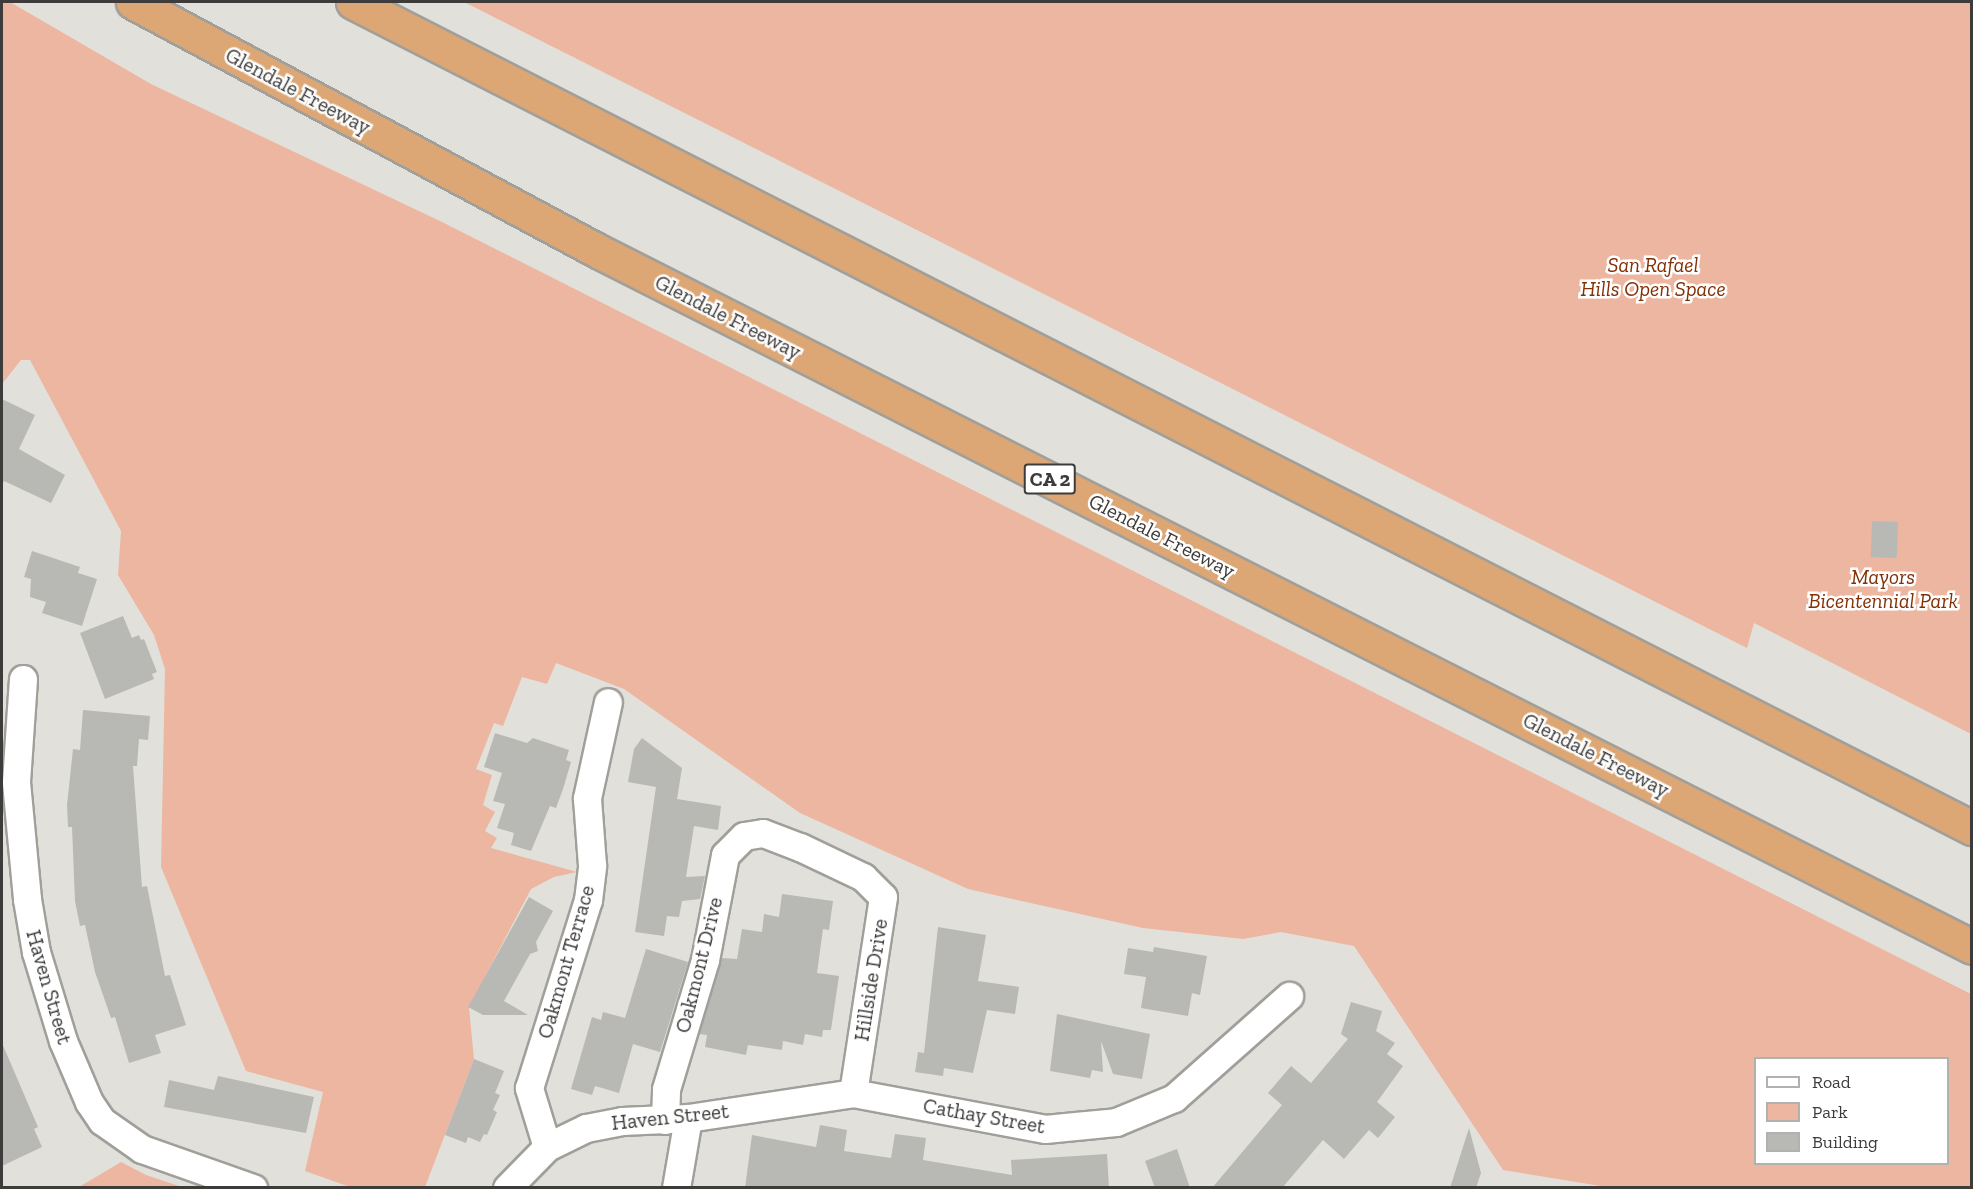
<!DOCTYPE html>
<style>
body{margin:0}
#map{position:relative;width:1973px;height:1189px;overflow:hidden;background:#e2e0db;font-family:"Zilla Slab",serif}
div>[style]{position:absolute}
.green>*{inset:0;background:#edb6a1}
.building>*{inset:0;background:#b8b9b4;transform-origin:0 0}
.roads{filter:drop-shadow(2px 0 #a19f9a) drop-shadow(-2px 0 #a19f9a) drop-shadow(0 2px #a19f9a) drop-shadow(0 -2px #a19f9a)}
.street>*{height:27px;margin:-13.5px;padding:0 13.5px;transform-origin:13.5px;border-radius:13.5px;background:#fff}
.highway>*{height:33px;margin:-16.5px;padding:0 16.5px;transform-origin:16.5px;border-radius:16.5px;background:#dda775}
span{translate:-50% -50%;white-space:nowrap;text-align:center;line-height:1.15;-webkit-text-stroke:5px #fff;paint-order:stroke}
.shield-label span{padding:2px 4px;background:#fff;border:2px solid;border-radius:4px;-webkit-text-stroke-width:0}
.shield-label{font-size:20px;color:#3d3c3a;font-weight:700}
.street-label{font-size:21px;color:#3d3c3a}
.park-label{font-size:21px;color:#833005;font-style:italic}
.frame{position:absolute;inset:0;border:3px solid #3d3c3a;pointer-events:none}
.legend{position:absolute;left:1754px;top:1057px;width:195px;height:108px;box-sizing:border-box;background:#fff;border:2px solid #b1b1b0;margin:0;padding:8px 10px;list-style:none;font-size:18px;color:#3d3c3a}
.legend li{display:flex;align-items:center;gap:12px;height:30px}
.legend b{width:30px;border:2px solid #b1b1b0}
</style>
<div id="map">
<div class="green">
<div style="clip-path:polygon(evenodd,2px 2px,10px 2px,151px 84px,442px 222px,1971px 994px,1971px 1187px,1613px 1188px,1503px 1170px,1354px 946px,1281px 932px,1243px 939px,1143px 928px,968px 889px,800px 813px,624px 689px,556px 663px,547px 684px,522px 677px,503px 726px,494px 723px,476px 769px,492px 775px,483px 805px,495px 812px,485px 831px,497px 838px,491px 848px,577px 872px,554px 877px,531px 889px,469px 1007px,474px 1059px,425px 1187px,350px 1187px,305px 1171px,323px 1092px,246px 1071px,161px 867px,165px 669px,154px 635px,118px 575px,121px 531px,30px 360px,21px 360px,2px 384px,2px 2px,1756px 1058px,1948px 1058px,1948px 1164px,1756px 1164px,1756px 1058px)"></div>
<div style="clip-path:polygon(464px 2px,1971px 2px,1971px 734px,1754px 623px,1747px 648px)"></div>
<div style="clip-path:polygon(121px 1162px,146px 1175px,182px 1187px,79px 1187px)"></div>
</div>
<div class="building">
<div style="clip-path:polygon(2px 399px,35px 415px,19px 449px,65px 475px,51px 503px,4px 481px,2px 486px)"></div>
<div style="left:1872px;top:521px;width:26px;height:36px;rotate:2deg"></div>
<div style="clip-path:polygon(32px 551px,80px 567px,78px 573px,97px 579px,82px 626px,42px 613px,46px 602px,30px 597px,31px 579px,24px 577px)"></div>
<div style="clip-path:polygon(123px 616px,132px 638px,139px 635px,141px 640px,144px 639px,157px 672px,152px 674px,154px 679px,105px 699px,80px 633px)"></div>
<div style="clip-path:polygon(83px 710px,150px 716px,148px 740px,139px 739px,137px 766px,133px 766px,142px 887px,147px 886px,165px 976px,170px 975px,186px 1025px,155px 1035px,161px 1053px,129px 1063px,115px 1017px,111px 1018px,95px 972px,85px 925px,80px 926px,75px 901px,72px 827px,68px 827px,67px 805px,73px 749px,80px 750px)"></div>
<div style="clip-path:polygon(495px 733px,527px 743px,533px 738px,569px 750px,566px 760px,571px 762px,563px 789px,556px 808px,550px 806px,531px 851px,511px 845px,514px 833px,497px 828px,505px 804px,493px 801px,502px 773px,484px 767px)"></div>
<div style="clip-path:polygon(642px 738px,682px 768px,677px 799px,721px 806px,718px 830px,694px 826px,686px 877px,705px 876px,700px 899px,682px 901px,679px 917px,667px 916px,664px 936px,635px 932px,656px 787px,628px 782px,634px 749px)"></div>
<div style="clip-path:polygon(782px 894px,833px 901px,829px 930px,823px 929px,817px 973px,839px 976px,831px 1030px,823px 1030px,822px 1037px,805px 1034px,803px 1045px,783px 1041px,782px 1050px,748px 1045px,746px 1055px,705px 1047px,707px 1035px,699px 1034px,722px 958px,737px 959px,742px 929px,762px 932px,764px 914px,779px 917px)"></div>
<div style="clip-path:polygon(529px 897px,553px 911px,536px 942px,538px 951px,530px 954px,504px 1001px,528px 1015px,483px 1015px,468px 1007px)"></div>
<div style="clip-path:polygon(938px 927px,986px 935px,978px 981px,1019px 987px,1015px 1014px,987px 1010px,973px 1073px,944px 1068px,943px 1076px,915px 1072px,918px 1052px,924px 1053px)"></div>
<div style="clip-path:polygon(1154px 947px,1207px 956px,1200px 995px,1192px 993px,1188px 1016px,1141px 1008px,1146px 977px,1124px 974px,1128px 948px,1153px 952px)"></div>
<div style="clip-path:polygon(646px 949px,688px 962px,660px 1052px,633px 1044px,619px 1093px,595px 1086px,592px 1095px,571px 1089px,592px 1017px,601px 1020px,603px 1012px,625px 1018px)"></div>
<div style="clip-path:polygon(1351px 1002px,1382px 1011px,1376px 1031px,1395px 1043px,1387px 1054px,1403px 1066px,1377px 1102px,1395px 1117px,1378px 1138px,1369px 1130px,1344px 1159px,1323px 1140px,1282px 1188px,1212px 1188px,1282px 1105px,1268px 1093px,1291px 1066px,1311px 1083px,1348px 1039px,1341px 1034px)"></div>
<div style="clip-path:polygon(1057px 1014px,1150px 1034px,1142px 1079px,1113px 1074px,1101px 1041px,1103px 1072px,1092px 1070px,1090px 1078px,1050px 1071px)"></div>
<div style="clip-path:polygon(2px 1043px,38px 1127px,34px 1129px,42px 1147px,2px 1166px)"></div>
<div style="clip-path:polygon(474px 1059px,504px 1071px,495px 1093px,500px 1095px,493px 1110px,497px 1112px,487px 1135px,484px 1134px,480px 1142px,468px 1137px,466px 1143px,445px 1135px)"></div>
<div style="clip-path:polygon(218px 1076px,314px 1097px,306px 1133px,164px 1107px,169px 1080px,214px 1090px)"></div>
<div style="clip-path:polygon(820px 1125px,847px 1130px,844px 1151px,891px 1158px,895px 1134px,926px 1138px,923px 1160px,1012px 1175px,1011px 1160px,1107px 1154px,1109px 1188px,745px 1188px,752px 1135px,816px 1147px)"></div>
<div style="clip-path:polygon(1469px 1128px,1481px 1173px,1476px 1188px,1450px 1188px)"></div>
<div style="clip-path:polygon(1177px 1149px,1190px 1188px,1155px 1188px,1145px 1161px)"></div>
</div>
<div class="roads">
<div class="street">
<div style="left:23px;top:679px;width:103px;rotate:93.9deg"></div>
<div style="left:16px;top:782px;width:118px;rotate:84.6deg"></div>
<div style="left:27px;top:899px;width:54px;rotate:80.4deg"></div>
<div style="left:36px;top:952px;width:93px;rotate:73.1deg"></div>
<div style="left:63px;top:1041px;width:66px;rotate:66.9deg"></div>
<div style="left:89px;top:1102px;width:23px;rotate:56deg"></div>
<div style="left:102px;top:1121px;width:49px;rotate:35deg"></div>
<div style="left:142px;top:1149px;width:118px;rotate:19.4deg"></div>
<div style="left:665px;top:1120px;width:31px;rotate:-88deg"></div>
<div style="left:666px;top:1089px;width:135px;rotate:-73.2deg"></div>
<div style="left:705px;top:960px;width:107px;rotate:-79.2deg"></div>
<div style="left:725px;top:855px;width:27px;rotate:-45deg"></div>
<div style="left:744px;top:836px;width:19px;rotate:-9deg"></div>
<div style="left:763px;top:833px;width:40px;rotate:21deg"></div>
<div style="left:800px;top:847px;width:70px;rotate:25.5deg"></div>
<div style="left:863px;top:877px;width:28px;rotate:45deg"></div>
<div style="left:883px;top:897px;width:198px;rotate:98.7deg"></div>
<div style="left:547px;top:1147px;width:62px;rotate:-107deg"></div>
<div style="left:529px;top:1088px;width:197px;rotate:-72.6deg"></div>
<div style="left:588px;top:900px;width:35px;rotate:-83deg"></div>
<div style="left:592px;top:865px;width:67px;rotate:-94.3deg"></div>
<div style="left:587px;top:798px;width:98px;rotate:-77.7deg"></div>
<div style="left:507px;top:1188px;width:57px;rotate:-45.7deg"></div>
<div style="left:547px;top:1147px;width:43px;rotate:-26deg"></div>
<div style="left:586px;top:1128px;width:37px;rotate:-11deg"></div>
<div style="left:622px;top:1121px;width:66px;rotate:-2.6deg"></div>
<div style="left:688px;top:1118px;width:167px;rotate:-8.6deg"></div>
<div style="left:853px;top:1093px;width:195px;rotate:10.6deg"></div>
<div style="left:1045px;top:1129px;width:71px;rotate:-5.6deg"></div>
<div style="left:1116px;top:1122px;width:63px;rotate:-22.5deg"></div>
<div style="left:1174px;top:1098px;width:154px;rotate:-41.6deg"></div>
<div style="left:676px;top:1188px;width:71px;rotate:-80.3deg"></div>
</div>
<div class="highway">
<div style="left:133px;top:2px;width:527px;rotate:28.17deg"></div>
<div style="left:598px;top:251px;width:1540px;rotate:26.86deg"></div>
<div style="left:353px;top:2px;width:1818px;rotate:27.03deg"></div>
</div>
</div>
<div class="shield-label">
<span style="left:1050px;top:479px">CA 2</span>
</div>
<div class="street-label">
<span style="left:298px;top:91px;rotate:28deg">Glendale Freeway</span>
<span style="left:728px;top:317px;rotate:27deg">Glendale Freeway</span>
<span style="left:1162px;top:536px;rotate:27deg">Glendale Freeway</span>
<span style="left:1596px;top:755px;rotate:27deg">Glendale Freeway</span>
<span style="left:566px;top:962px;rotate:-74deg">Oakmont Terrace</span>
<span style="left:699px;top:965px;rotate:-76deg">Oakmont Drive</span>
<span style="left:871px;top:980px;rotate:-81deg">Hillside Drive</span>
<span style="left:49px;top:987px;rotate:74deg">Haven Street</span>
<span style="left:984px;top:1116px;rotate:10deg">Cathay Street</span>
<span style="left:670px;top:1117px;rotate:-6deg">Haven Street</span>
</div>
<div class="park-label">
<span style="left:1653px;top:277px">San Rafael<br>Hills Open Space</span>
<span style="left:1883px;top:589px">Mayors<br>Bicentennial Park</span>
</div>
<div class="frame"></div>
<ul class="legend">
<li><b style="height:8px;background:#fff"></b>Road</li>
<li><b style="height:16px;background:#edb6a1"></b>Park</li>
<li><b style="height:16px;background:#b8b9b4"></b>Building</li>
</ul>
</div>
